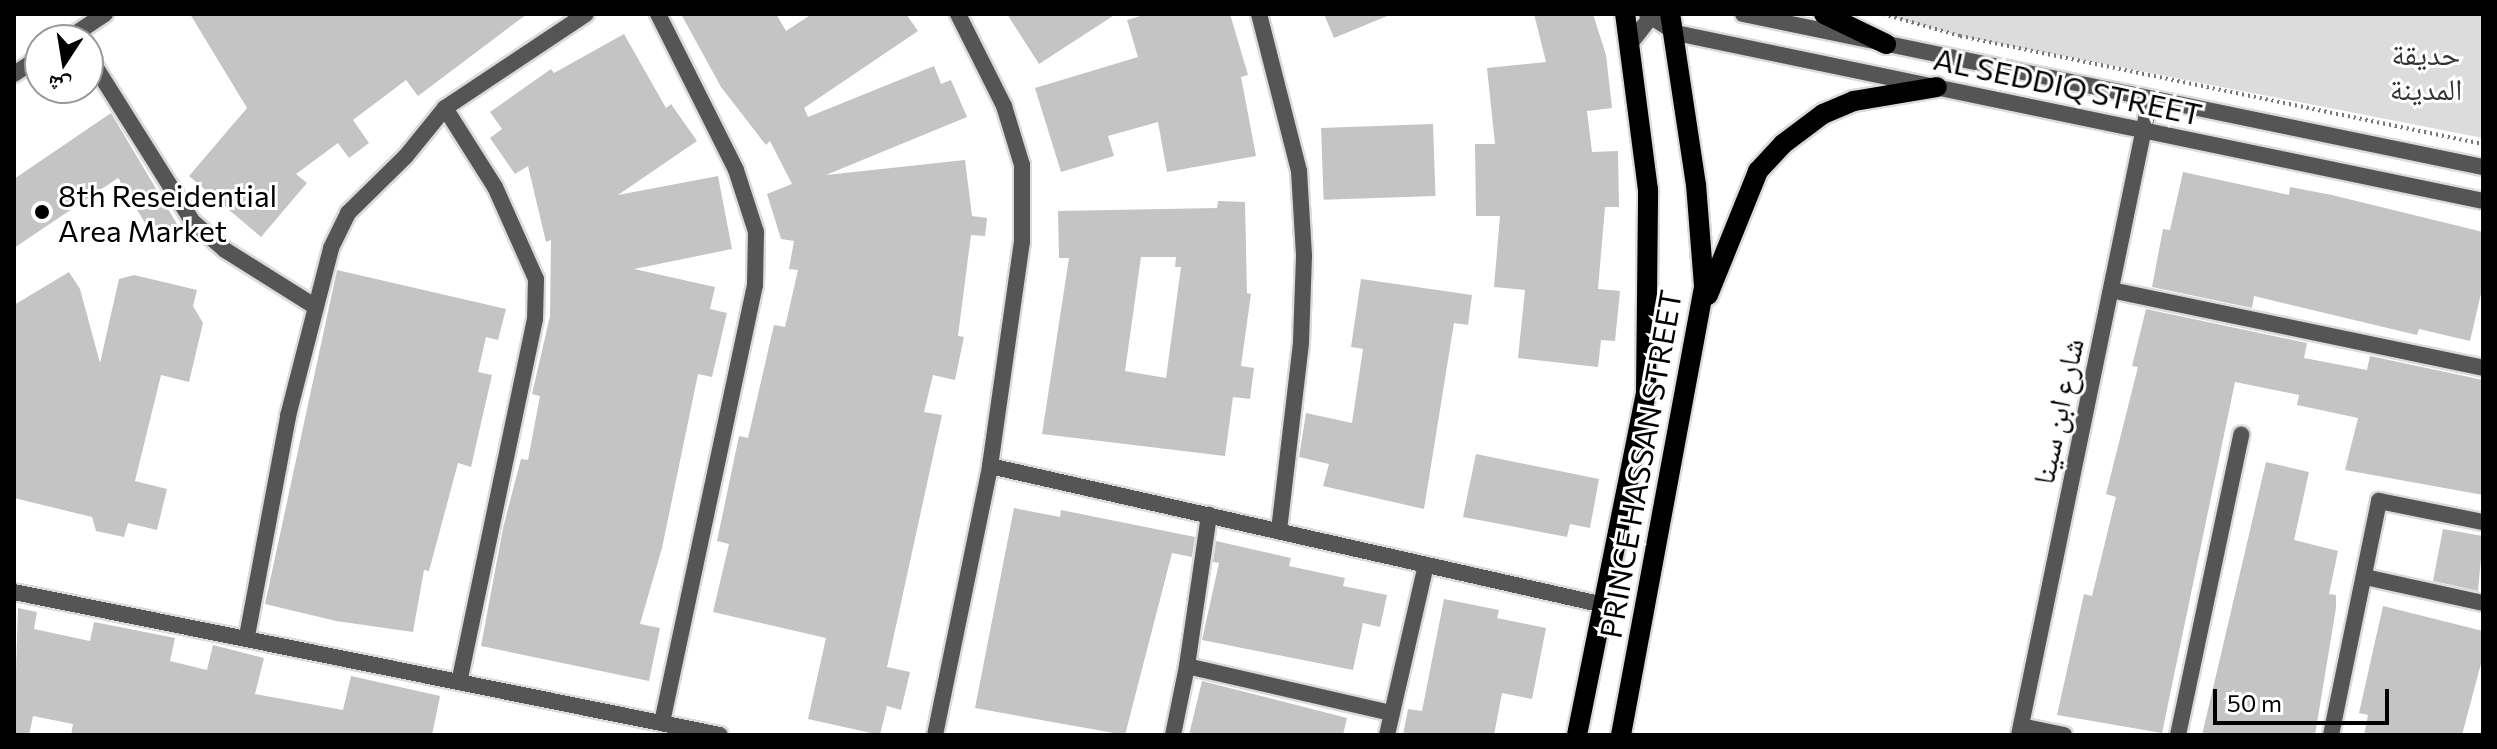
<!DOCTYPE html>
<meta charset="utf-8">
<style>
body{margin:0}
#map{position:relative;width:2497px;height:749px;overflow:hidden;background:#fff;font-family:Commissioner,"Noto Naskh Arabic",sans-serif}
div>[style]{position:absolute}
.green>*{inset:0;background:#dcdcdc}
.building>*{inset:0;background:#c4c4c4;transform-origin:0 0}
.path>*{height:4px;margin-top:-2px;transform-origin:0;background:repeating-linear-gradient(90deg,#777 0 2px,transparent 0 6px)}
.roads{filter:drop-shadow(2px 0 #dbdbdb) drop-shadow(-2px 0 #dbdbdb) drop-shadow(0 2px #dbdbdb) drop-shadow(0 -2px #dbdbdb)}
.minor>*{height:16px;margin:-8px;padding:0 8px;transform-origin:8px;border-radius:8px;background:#555}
.primary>*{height:20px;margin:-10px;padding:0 10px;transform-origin:10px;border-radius:10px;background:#000}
.dots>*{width:22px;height:22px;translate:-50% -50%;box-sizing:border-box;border:4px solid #fff;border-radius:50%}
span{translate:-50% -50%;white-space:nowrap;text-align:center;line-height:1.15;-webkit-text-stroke:6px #fff;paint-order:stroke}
.park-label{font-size:30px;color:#333}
.street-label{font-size:30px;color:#000}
.poi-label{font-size:30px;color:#000}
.left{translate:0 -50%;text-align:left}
.frame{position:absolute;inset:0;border:16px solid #000;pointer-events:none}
.north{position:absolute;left:24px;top:24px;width:80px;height:80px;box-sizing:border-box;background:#fff;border:2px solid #999;border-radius:50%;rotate:192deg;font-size:22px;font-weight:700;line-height:32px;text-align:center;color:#000}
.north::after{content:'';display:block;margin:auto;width:28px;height:36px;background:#000;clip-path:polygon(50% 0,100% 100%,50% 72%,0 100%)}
.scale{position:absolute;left:2213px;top:689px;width:176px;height:36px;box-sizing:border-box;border:4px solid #000;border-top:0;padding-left:10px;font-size:24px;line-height:28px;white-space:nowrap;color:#000;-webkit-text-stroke:6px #fff;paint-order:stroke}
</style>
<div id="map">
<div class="green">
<div style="clip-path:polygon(1883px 14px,2483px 14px,2483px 138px,1960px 36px)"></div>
</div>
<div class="building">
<div style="clip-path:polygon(190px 14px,527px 14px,418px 96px,406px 80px,353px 120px,369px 143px,349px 158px,338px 143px,296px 174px,307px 183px,261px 237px,189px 176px,247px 108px)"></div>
<div style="clip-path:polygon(681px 14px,776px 14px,786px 31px,812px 14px,906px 14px,918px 31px,804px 108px,808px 117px,934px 66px,941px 84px,951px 80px,967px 117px,826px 175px,965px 160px,972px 216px,987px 218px,985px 236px,971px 235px,958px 336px,964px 337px,955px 380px,933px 375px,924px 412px,942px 415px,887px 667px,910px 672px,901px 710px,887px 706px,880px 735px,808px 719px,826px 638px,713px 612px,729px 544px,717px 541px,739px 436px,748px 438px,774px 325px,785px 327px,798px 270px,789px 269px,794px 241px,781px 239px,767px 194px,792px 184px,770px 141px,766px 145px,721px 87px)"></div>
<div style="clip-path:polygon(1007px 14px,1116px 14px,1039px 64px)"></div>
<div style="clip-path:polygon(1147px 14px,1230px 14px,1248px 75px,1241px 77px,1256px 156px,1167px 172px,1158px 122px,1108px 136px,1114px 156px,1061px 172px,1035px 88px,1138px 57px,1127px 20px)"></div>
<div style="clip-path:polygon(1324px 14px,1392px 14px,1334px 38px)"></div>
<div style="clip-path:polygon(1534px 14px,1593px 14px,1606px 55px,1612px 108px,1587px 111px,1592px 152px,1618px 151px,1619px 207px,1605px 207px,1598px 289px,1620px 291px,1615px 341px,1601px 340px,1598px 367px,1518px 358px,1525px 290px,1494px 287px,1500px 216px,1476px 216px,1475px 144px,1495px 144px,1487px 68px,1546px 62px)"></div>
<div style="clip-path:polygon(624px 34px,666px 108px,671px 104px,697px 141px,618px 195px,718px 176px,732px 249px,634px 269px,715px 287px,710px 309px,727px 313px,712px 377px,698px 374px,662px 548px,640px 624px,660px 628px,649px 681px,481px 646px,503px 528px,521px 459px,528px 460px,540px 396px,532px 394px,550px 316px,551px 240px,546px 242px,528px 166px,515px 174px,490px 138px,502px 129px,490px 112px,551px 69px,554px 73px)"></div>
<div style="clip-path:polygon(111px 113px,177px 224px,154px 238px,118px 178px,14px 248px,14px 179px)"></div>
<div style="left:1433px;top:124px;width:72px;height:112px;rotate:88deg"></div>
<div style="clip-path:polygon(2183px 172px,2289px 195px,2290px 187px,2332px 195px,2483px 232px,2483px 285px,2470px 341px,2419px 329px,2417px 335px,2254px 296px,2252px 308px,2152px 287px,2163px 229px,2170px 230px)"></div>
<div style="clip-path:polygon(evenodd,1218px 201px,1245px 202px,1247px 293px,1251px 294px,1241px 366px,1254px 368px,1250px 399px,1233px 397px,1225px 456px,1042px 434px,1069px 258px,1059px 258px,1058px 211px,1217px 208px,1218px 201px,1141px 257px,1176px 257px,1175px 267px,1181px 267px,1166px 378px,1125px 371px,1141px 257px)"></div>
<div style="clip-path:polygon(337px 270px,506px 309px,498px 340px,486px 337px,478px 372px,492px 375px,471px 467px,458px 463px,429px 571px,424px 570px,413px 632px,336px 621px,265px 604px)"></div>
<div style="clip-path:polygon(69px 272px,80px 289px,100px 363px,119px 279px,134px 275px,197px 290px,193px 306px,203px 323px,189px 382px,161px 375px,135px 481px,167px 489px,157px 530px,128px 523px,124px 537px,96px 531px,92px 517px,14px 498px,14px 305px)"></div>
<div style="clip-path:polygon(1361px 279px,1472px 295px,1468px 325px,1454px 323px,1424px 509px,1323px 486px,1329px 464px,1299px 457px,1306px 413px,1352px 423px,1363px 349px,1351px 347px)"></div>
<div style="clip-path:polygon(2146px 309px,2307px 343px,2304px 358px,2367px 370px,2370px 356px,2483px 380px,2483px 495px,2345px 470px,2358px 418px,2297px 405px,2299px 395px,2235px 382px,2162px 733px,2057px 715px,2084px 594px,2092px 596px,2116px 497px,2106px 494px,2138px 367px,2132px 366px)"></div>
<div style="clip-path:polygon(1476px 454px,1599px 479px,1590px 528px,1570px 524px,1567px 537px,1463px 517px)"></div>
<div style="clip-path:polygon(2266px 462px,2309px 472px,2294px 540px,2338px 551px,2329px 594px,2336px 595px,2336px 608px,2315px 735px,2202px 735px)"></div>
<div style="clip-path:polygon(1014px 508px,1060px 517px,1061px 510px,1195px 537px,1192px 557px,1172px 553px,1125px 735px,975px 708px)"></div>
<div style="clip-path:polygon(2443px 529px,2483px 536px,2478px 591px,2433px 581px)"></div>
<div style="clip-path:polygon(1216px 541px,1291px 558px,1289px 566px,1345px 578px,1343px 586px,1387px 595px,1380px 627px,1363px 623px,1353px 670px,1202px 640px,1219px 563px,1213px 562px)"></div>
<div style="clip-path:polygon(1444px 599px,1499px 610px,1497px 618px,1546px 628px,1532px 699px,1502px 693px,1494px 735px,1403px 735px,1408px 709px,1422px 711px)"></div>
<div style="clip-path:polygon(2383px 606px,2483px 631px,2483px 656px,2462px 735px,2364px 735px,2368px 715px,2359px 713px)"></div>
<div style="clip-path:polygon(18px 608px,37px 612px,34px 629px,90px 641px,94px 622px,175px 638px,170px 661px,207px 670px,213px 645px,264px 658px,255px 694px,343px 710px,351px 676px,440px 696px,432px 735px,71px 735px,73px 724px,33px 716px,29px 735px,14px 735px)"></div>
<div style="clip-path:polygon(1202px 681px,1347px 718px,1343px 735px,1189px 735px)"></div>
</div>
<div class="path">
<div style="left:1883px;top:14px;width:80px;rotate:15.9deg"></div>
<div style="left:1960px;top:36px;width:534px;rotate:11.67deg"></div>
</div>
<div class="roads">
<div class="minor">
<div style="left:658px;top:14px;width:174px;rotate:63.4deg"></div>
<div style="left:736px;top:170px;width:65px;rotate:72.1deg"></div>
<div style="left:756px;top:232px;width:53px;rotate:91.1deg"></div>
<div style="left:755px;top:285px;width:448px;rotate:102deg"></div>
<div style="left:1259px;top:14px;width:162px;rotate:75.7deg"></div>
<div style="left:1299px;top:171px;width:85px;rotate:86.6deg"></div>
<div style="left:1304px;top:256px;width:87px;rotate:92deg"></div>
<div style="left:1301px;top:343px;width:188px;rotate:96.7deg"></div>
<div style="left:1647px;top:14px;width:35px;rotate:33deg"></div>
<div style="left:1676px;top:33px;width:824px;rotate:11.76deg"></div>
<div style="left:1743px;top:14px;width:756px;rotate:11.68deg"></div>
<div style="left:66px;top:40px;width:47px;rotate:-33.7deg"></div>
<div style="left:1629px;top:45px;width:39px;rotate:-52deg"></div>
<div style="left:88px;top:55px;width:196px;rotate:57.9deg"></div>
<div style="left:192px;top:221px;width:44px;rotate:41.3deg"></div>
<div style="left:225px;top:250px;width:107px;rotate:32.1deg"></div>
<div style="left:14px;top:74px;width:31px;rotate:-33deg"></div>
<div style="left:445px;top:108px;width:93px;rotate:57.7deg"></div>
<div style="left:495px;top:187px;width:101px;rotate:66deg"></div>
<div style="left:536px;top:279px;width:40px;rotate:91.4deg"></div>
<div style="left:535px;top:319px;width:368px;rotate:101.8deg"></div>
<div style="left:2111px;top:290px;width:380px;rotate:11.8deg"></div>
<div style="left:990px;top:466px;width:630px;rotate:12.76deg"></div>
<div style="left:2365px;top:577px;width:121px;rotate:12.4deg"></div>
<div style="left:14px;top:592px;width:720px;rotate:11.45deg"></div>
<div style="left:247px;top:636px;width:224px;rotate:-79.4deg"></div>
<div style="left:288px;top:416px;width:173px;rotate:-75.6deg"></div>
<div style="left:331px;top:248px;width:39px;rotate:-64deg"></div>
<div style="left:348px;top:213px;width:81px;rotate:-44.5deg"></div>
<div style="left:406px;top:156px;width:62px;rotate:-50.9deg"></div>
<div style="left:445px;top:108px;width:169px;rotate:-33.7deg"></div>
<div style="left:1187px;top:666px;width:153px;rotate:-81.7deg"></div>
<div style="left:2021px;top:726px;width:44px;rotate:11.8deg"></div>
<div style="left:935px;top:735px;width:275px;rotate:-78.4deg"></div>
<div style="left:990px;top:466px;width:226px;rotate:-81.9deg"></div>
<div style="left:1022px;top:242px;width:77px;rotate:-90deg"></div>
<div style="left:1022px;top:165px;width:62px;rotate:-107deg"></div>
<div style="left:1004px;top:106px;width:103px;rotate:-116.6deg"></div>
<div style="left:1173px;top:735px;width:70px;rotate:-78.5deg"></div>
<div style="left:1187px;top:666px;width:209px;rotate:13deg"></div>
<div style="left:1387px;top:735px;width:174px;rotate:-77.1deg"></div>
<div style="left:2019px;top:735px;width:649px;rotate:-78.36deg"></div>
<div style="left:2178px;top:735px;width:307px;rotate:-78.1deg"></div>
<div style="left:2331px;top:735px;width:239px;rotate:-78.4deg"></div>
<div style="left:2379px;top:501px;width:106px;rotate:11.4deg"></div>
</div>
<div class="primary">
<div style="left:1824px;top:14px;width:69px;rotate:25.8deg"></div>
<div style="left:1708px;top:295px;width:134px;rotate:-68deg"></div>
<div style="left:1758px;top:171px;width:37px;rotate:-47deg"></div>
<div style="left:1783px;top:144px;width:50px;rotate:-36.9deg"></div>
<div style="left:1823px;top:114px;width:34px;rotate:-23deg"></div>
<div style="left:1854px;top:101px;width:84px;rotate:-9.6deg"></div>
<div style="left:1577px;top:735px;width:350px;rotate:-78.6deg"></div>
<div style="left:1646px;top:392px;width:202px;rotate:-89.4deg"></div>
<div style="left:1648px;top:190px;width:177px;rotate:-97.4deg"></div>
<div style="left:1621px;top:735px;width:457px;rotate:-79.5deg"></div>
<div style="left:1704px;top:286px;width:101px;rotate:-94.5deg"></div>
<div style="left:1696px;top:185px;width:173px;rotate:-98.6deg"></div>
</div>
</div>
<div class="dots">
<div style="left:42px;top:212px;background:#000"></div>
</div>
<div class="park-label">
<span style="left:2426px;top:70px">حديقة<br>المدينة</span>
</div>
<div class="street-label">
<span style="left:2068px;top:86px;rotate:12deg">AL SEDDIQ STREET</span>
<span style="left:2057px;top:411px;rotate:-78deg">شارع ابن سينا</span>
<span style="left:1640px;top:464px;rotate:-80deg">PRINCE HASSAN STREET</span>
</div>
<div class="poi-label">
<span class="left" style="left:58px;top:212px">8th Reseidential<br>Area Market</span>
</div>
<div class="frame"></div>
<div class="north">ش</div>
<div class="scale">50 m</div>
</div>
